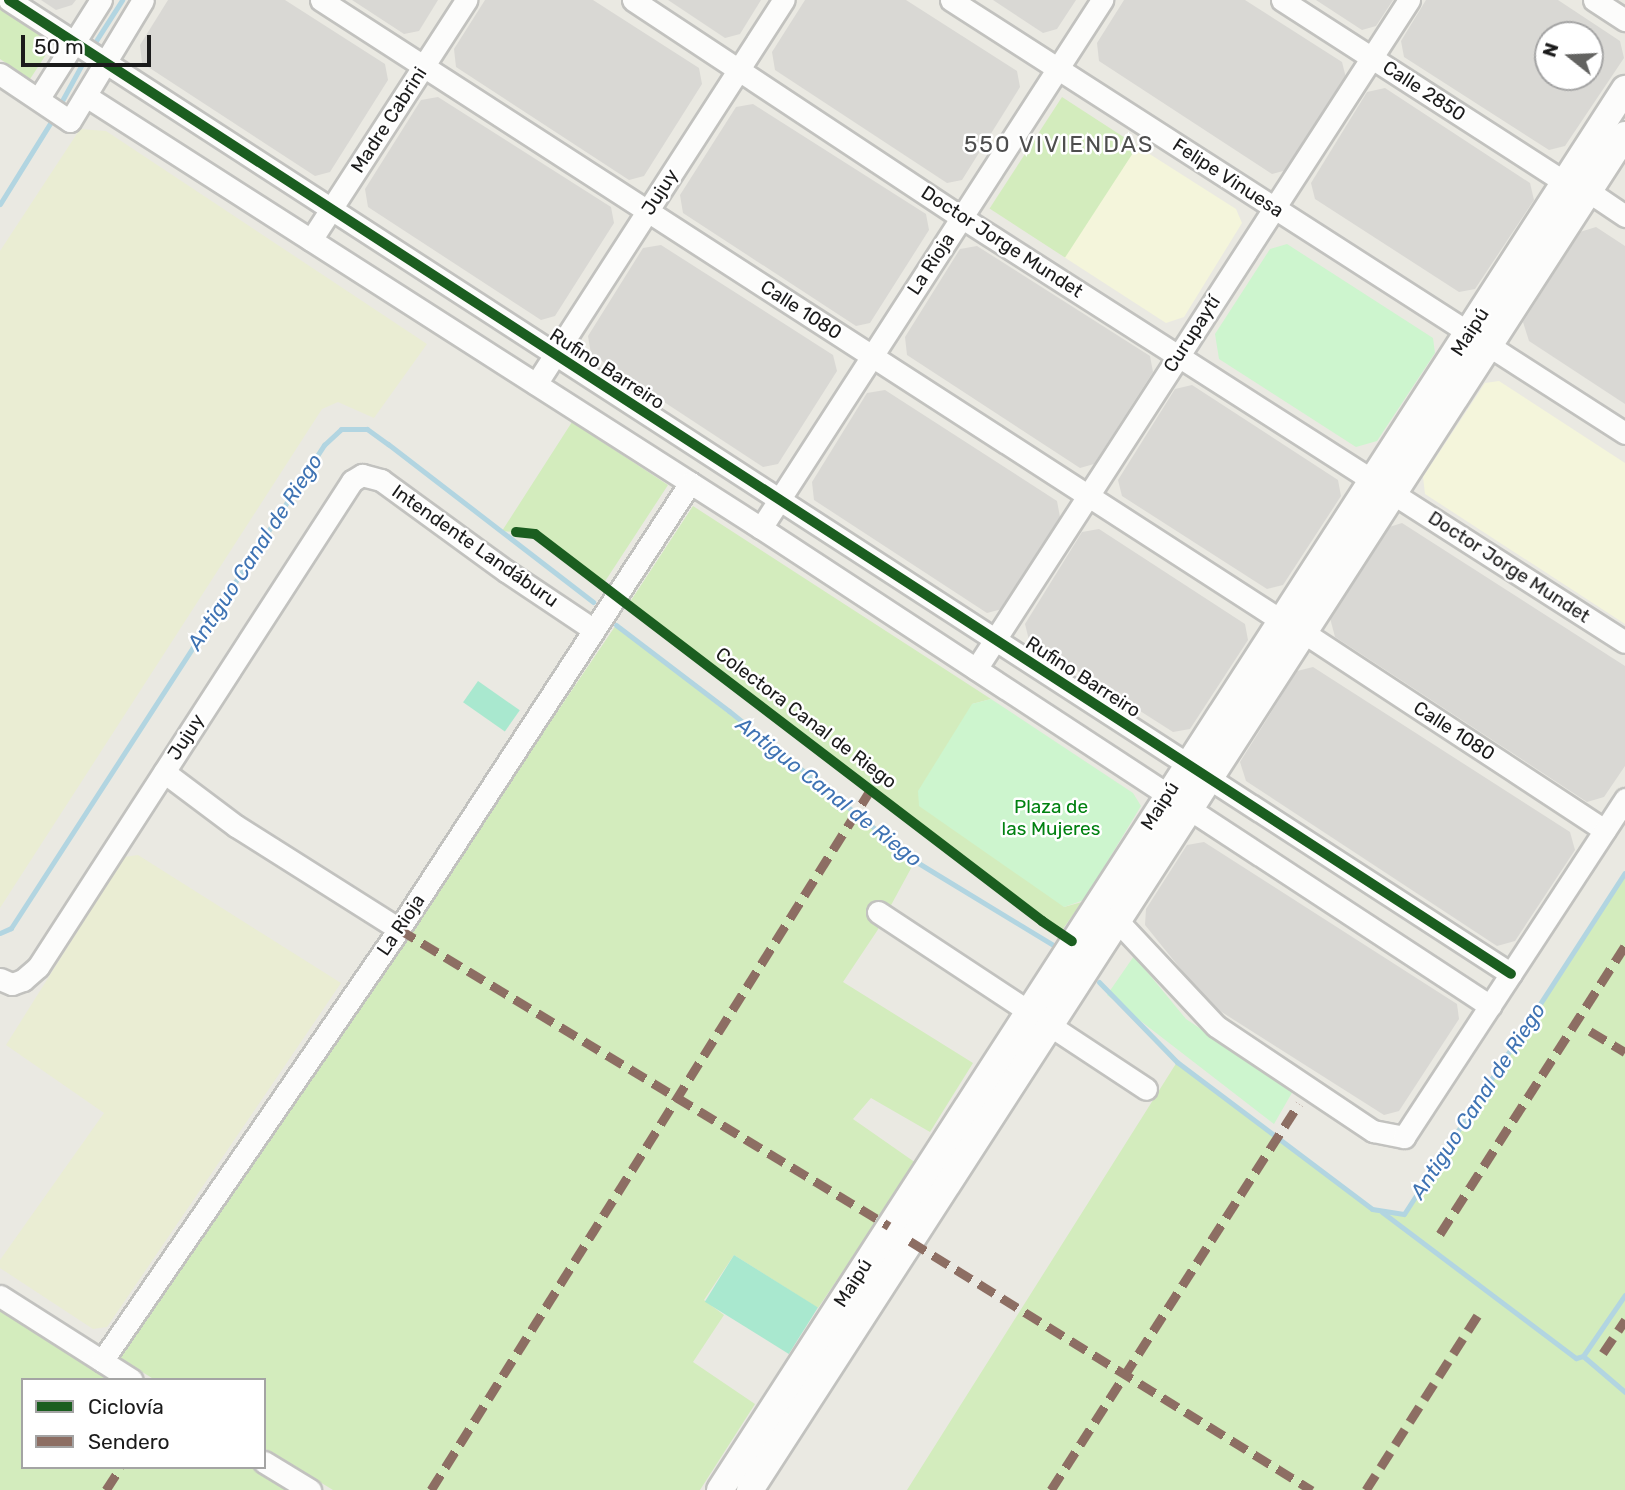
<!DOCTYPE html>
<meta charset="utf-8">
<style>
body{margin:0}
#map{position:relative;width:1625px;height:1490px;overflow:hidden;background:#eae9e2;font-family:Rubik,sans-serif}
div>[style]{position:absolute}
.residential>*{inset:0;background:#d9d8d4}
.education>*{inset:0;background:#f4f5db}
.farmland>*{inset:0;background:#eaedd3}
.grass>*{inset:0;background:#d3ecbd;transform-origin:0 0}
.park>*{inset:0;background:#cdf5ce}
.pitch>*{inset:0;background:#a9e8cf;transform-origin:0 0}
.stream>*{height:5px;margin:-2.5px;padding:0 2.5px;transform-origin:2.5px;border-radius:2.5px;background:#b2d5e1}
.roads{filter:drop-shadow(2px 0 #c2c2bf) drop-shadow(-2px 0 #c2c2bf) drop-shadow(0 2px #c2c2bf) drop-shadow(0 -2px #c2c2bf)}
.minor>*{height:21px;margin:-10.5px;padding:0 10.5px;transform-origin:10.5px;border-radius:10.5px;background:#fcfcfb}
.tertiary>*{height:26px;margin:-13px;padding:0 13px;transform-origin:13px;border-radius:13px;background:#fcfcfb}
.quiet>*{height:9px;margin-top:-4.5px;transform-origin:0;background:repeating-linear-gradient(90deg,#8d6e63 0 18px,transparent 0 27px)}
.cycleway>*{height:10px;margin:-5px;padding:0 5px;transform-origin:5px;border-radius:5px;background:#1b5e20}
span{translate:-50% -50%;white-space:nowrap;text-align:center;line-height:1.15;-webkit-text-stroke:5px #fff;paint-order:stroke}
.street-label{font-size:19px;color:#1b1b1b}
.park-label{font-size:19px;color:#008111}
.water-label{font-size:21px;color:#3f73b3;font-style:italic}
.quarter-label{font-size:23px;color:#4e4e4e;letter-spacing:2px}
.legend{position:absolute;left:21px;top:1378px;width:245px;height:91px;box-sizing:border-box;background:#fff;border:2px solid #a4a4a4;margin:0;padding:9px 12px;list-style:none;font-size:21px;color:#1b1b1b}
.legend li{display:flex;align-items:center;gap:14px;height:35px}
.legend b{width:35px;border:2px solid #a4a4a4}
.north{position:absolute;left:1534px;top:21px;width:70px;height:70px;box-sizing:border-box;background:#fff;border:2px solid #a4a4a4;border-radius:50%;rotate:288deg;font-size:19px;font-weight:700;line-height:28px;text-align:center;color:#1b1b1b}
.north::after{content:'';display:block;margin:auto;width:24px;height:32px;background:#636361;clip-path:polygon(50% 0,100% 100%,50% 72%,0 100%)}
.scale{position:absolute;left:21px;top:35px;width:130px;height:32px;box-sizing:border-box;border:4px solid #1b1b1b;border-top:0;padding-left:9px;font-size:21px;line-height:24px;white-space:nowrap;color:#1b1b1b;-webkit-text-stroke:5px #fff;paint-order:stroke}
</style>
<div id="map">
<div class="residential">
<div style="clip-path:polygon(41px 0,76px 0,72px 5px,56px 10px)"></div>
<div style="clip-path:polygon(168px 0,285px 0,385px 64px,388px 80px,330px 172px,315px 176px,142px 63px,140px 45px)"></div>
<div style="clip-path:polygon(352px 0,438px 0,419px 31px,404px 34px)"></div>
<div style="clip-path:polygon(485px 0,593px 0,699px 68px,702px 84px,644px 176px,629px 180px,456px 67px,454px 49px)"></div>
<div style="clip-path:polygon(668px 0,761px 0,740px 34px,725px 38px)"></div>
<div style="clip-path:polygon(805px 0,906px 0,1017px 71px,1020px 87px,962px 180px,947px 183px,775px 70px,772px 52px)"></div>
<div style="clip-path:polygon(993px 0,1076px 0,1057px 29px,1043px 33px)"></div>
<div style="clip-path:polygon(1124px 0,1245px 0,1342px 62px,1346px 78px,1287px 170px,1272px 174px,1099px 61px,1097px 43px)"></div>
<div style="clip-path:polygon(1316px 0,1393px 0,1376px 26px,1362px 30px)"></div>
<div style="clip-path:polygon(evenodd,1426px 0,1558px 0,1620px 41px,1624px 58px,1565px 146px,1549px 150px,1404px 57px,1401px 41px,1426px 0,1548px 35px,1590px 35px,1590px 77px,1548px 77px,1548px 35px)"></div>
<div style="clip-path:polygon(1385px 88px,1530px 183px,1534px 200px,1475px 289px,1459px 292px,1315px 199px,1311px 183px,1367px 92px)"></div>
<div style="clip-path:polygon(438px 97px,611px 207px,614px 223px,555px 316px,541px 320px,368px 207px,365px 189px,421px 100px)"></div>
<div style="clip-path:polygon(753px 104px,926px 214px,929px 230px,870px 323px,856px 326px,683px 213px,680px 195px,736px 107px)"></div>
<div style="clip-path:polygon(1596px 227px,1625px 246px,1625px 404px,1529px 341px,1523px 322px,1580px 232px)"></div>
<div style="clip-path:polygon(661px 245px,833px 355px,837px 371px,778px 464px,763px 467px,591px 354px,588px 336px,643px 248px)"></div>
<div style="clip-path:polygon(977px 246px,1150px 356px,1153px 372px,1094px 464px,1080px 468px,907px 355px,905px 337px,960px 249px)"></div>
<div style="clip-path:polygon(1192px 385px,1338px 480px,1341px 496px,1283px 585px,1267px 589px,1122px 496px,1118px 480px,1175px 389px)"></div>
<div style="clip-path:polygon(885px 390px,1057px 501px,1060px 517px,1002px 609px,987px 613px,814px 500px,812px 482px,867px 393px)"></div>
<div style="clip-path:polygon(1402px 523px,1625px 666px,1625px 766px,1604px 797px,1587px 802px,1335px 637px,1330px 618px,1386px 528px)"></div>
<div style="clip-path:polygon(1099px 529px,1245px 624px,1248px 640px,1190px 729px,1173px 732px,1029px 640px,1025px 624px,1082px 532px)"></div>
<div style="clip-path:polygon(1313px 667px,1570px 832px,1575px 850px,1515px 941px,1497px 946px,1246px 781px,1240px 762px,1297px 671px)"></div>
<div style="clip-path:polygon(1204px 842px,1457px 1004px,1459px 1019px,1399px 1111px,1384px 1115px,1209px 1004px,1145px 925px,1146px 909px,1187px 845px)"></div>
</div>
<div class="education">
<div style="clip-path:polygon(1137px 146px,1236px 209px,1242px 223px,1184px 317px,1166px 323px,1064px 257px)"></div>
<div style="clip-path:polygon(1499px 381px,1625px 463px,1625px 624px,1425px 494px,1423px 477px,1485px 383px)"></div>
</div>
<div class="farmland">
<div style="clip-path:polygon(80px 129px,106px 131px,427px 344px,374px 418px,338px 402px,322px 409px,0 908px,0 251px)"></div>
<div style="clip-path:polygon(138px 855px,341px 983px,107px 1327px,93px 1329px,0 1268px,0 1260px,104px 1113px,6px 1045px,124px 857px)"></div>
</div>
<div class="grass">
<div style="clip-path:polygon(0 9px,53px 44px,30px 79px,0 59px)"></div>
<div style="left:1062px;top:97px;width:90px;height:133px;rotate:33deg"></div>
<div style="clip-path:polygon(572px 422px,668px 485px,602px 586px,535px 534px,502px 531px)"></div>
<div style="clip-path:polygon(693px 506px,991px 699px,972px 704px,1064px 907px,1082px 902px,1060px 933px,628px 605px)"></div>
<div style="clip-path:polygon(616px 625px,915px 861px,877px 931px,843px 982px,973px 1063px,930px 1132px,871px 1098px,853px 1119px,916px 1163px,818px 1308px,734px 1255px,704px 1300px,724px 1315px,693px 1362px,755px 1404px,700px 1490px,333px 1490px,264px 1448px,264px 1380px,155px 1380px,120px 1358px)"></div>
<div style="clip-path:polygon(1625px 876px,1625px 1490px,907px 1490px,1177px 1062px,1372px 1209px,1404px 1214px)"></div>
<div style="clip-path:polygon(0 1307px,116px 1380px,23px 1380px,23px 1467px,257px 1467px,293px 1490px,0 1490px)"></div>
</div>
<div class="park">
<div style="clip-path:polygon(1287px 244px,1433px 338px,1435px 353px,1377px 441px,1356px 447px,1219px 359px,1215px 334px,1270px 249px)"></div>
<div style="clip-path:polygon(991px 699px,1133px 793px,1141px 806px,1084px 900px,1064px 907px,919px 806px,918px 791px,972px 704px)"></div>
<div style="clip-path:polygon(1134px 956px,1186px 1019px,1293px 1091px,1274px 1124px,1107px 995px)"></div>
</div>
<div class="pitch">
<div style="left:478px;top:681px;width:51px;height:26px;rotate:35deg"></div>
<div style="left:734px;top:1255px;width:99px;height:55px;rotate:32deg"></div>
</div>
<div class="stream">
<div style="left:92px;top:47px;width:56px;rotate:-57.4deg"></div>
<div style="left:58px;top:108px;width:60px;rotate:-61.3deg"></div>
<div style="left:0;top:204px;width:102px;rotate:-58.2deg"></div>
<div style="left:616px;top:625px;width:142px;rotate:37.3deg"></div>
<div style="left:729px;top:711px;width:239px;rotate:38.9deg"></div>
<div style="left:915px;top:861px;width:162px;rotate:31.3deg"></div>
<div style="left:0;top:933px;width:12px;rotate:-24deg"></div>
<div style="left:11px;top:928px;width:576px;rotate:-57.06deg"></div>
<div style="left:324px;top:445px;width:23px;rotate:-43deg"></div>
<div style="left:341px;top:429px;width:26px"></div>
<div style="left:367px;top:429px;width:26px;rotate:36deg"></div>
<div style="left:388px;top:444px;width:259px;rotate:37.6deg"></div>
<div style="left:1099px;top:982px;width:112px;rotate:45.7deg"></div>
<div style="left:1177px;top:1062px;width:244px;rotate:37deg"></div>
<div style="left:1372px;top:1209px;width:32px;rotate:9deg"></div>
<div style="left:1404px;top:1214px;width:406px;rotate:-57.1deg"></div>
<div style="left:1382px;top:1212px;width:243px;rotate:37deg"></div>
<div style="left:1576px;top:1358px;width:7px;rotate:-16deg"></div>
<div style="left:1583px;top:1356px;width:55px;rotate:40.6deg"></div>
<div style="left:1583px;top:1356px;width:74px;rotate:-55.5deg"></div>
</div>
<div class="roads">
<div class="minor">
<div style="left:9px;top:0;width:1790px;rotate:32.96deg"></div>
<div style="left:321px;top:0;width:1144px;rotate:32.87deg"></div>
<div style="left:633px;top:0;width:393px;rotate:33.5deg"></div>
<div style="left:961px;top:217px;width:788px;rotate:32.62deg"></div>
<div style="left:951px;top:0;width:801px;rotate:32.72deg"></div>
<div style="left:1282px;top:0;width:338px;rotate:32.8deg"></div>
<div style="left:1594px;top:0;width:37px;rotate:33deg"></div>
<div style="left:0;top:74px;width:84px;rotate:33.9deg"></div>
<div style="left:70px;top:121px;width:141px;rotate:-58.9deg"></div>
<div style="left:86px;top:96px;width:801px;rotate:32.62deg"></div>
<div style="left:761px;top:528px;width:872px;rotate:33.25deg"></div>
<div style="left:39px;top:98px;width:116px;rotate:-57.7deg"></div>
<div style="left:1588px;top:191px;width:45px;rotate:34deg"></div>
<div style="left:311px;top:240px;width:286px;rotate:-57.1deg"></div>
<div style="left:536px;top:384px;width:457px;rotate:-57.2deg"></div>
<div style="left:761px;top:528px;width:629px;rotate:-57.14deg"></div>
<div style="left:1303px;top:632px;width:361px;rotate:33.3deg"></div>
<div style="left:976px;top:669px;width:797px;rotate:-57.09deg"></div>
<div style="left:164px;top:772px;width:90px;rotate:36.9deg"></div>
<div style="left:236px;top:826px;width:193px;rotate:32.3deg"></div>
<div style="left:878px;top:912px;width:321px;rotate:33.4deg"></div>
<div style="left:1109px;top:912px;width:156px;rotate:46.8deg"></div>
<div style="left:1216px;top:1026px;width:189px;rotate:33.8deg"></div>
<div style="left:1373px;top:1131px;width:32px;rotate:11deg"></div>
<div style="left:1404px;top:1137px;width:404px;rotate:-56.8deg"></div>
<div style="left:0;top:979px;width:13px;rotate:23deg"></div>
<div style="left:12px;top:984px;width:12px;rotate:-20deg"></div>
<div style="left:23px;top:980px;width:20px;rotate:-41deg"></div>
<div style="left:38px;top:967px;width:579px;rotate:-57.13deg"></div>
<div style="left:352px;top:481px;width:12px;rotate:-31deg"></div>
<div style="left:362px;top:475px;width:20px;rotate:15deg"></div>
<div style="left:381px;top:480px;width:155px;rotate:36.1deg"></div>
<div style="left:506px;top:571px;width:106px;rotate:33.8deg"></div>
<div style="left:0;top:1296px;width:156px;rotate:32.5deg"></div>
<div style="left:102px;top:1361px;width:524px;rotate:-55.49deg"></div>
<div style="left:399px;top:929px;width:533px;rotate:-56.88deg"></div>
<div style="left:264px;top:1462px;width:54px;rotate:31.3deg"></div>
</div>
<div class="tertiary">
<div style="left:720px;top:1490px;width:1668px;rotate:-57.14deg"></div>
<div style="left:750px;top:1490px;width:1613px;rotate:-57.15deg"></div>
</div>
</div>
<div class="quiet">
<div style="left:399px;top:929px;width:573px;rotate:31.22deg"></div>
<div style="left:1590px;top:1031px;width:41px;rotate:31deg"></div>
<div style="left:1440px;top:1234px;width:342px;rotate:-57.3deg"></div>
<div style="left:910px;top:1241px;width:473px;rotate:31.8deg"></div>
<div style="left:1603px;top:1353px;width:40px;rotate:-56deg"></div>
<div style="left:106px;top:1490px;width:27px;rotate:-57deg"></div>
<div style="left:431px;top:1490px;width:828px;rotate:-57.88deg"></div>
<div style="left:1051px;top:1490px;width:459px;rotate:-57.3deg"></div>
<div style="left:1366px;top:1490px;width:208px;rotate:-57.4deg"></div>
</div>
<div class="cycleway">
<div style="left:9px;top:0;width:1790px;rotate:32.96deg"></div>
<div style="left:516px;top:532px;width:19px;rotate:6deg"></div>
<div style="left:535px;top:534px;width:638px;rotate:37.35deg"></div>
<div style="left:1042px;top:921px;width:36px;rotate:34deg"></div>
</div>
<div class="street-label">
<span style="left:1424px;top:91px;rotate:33deg">Calle 2850</span>
<span style="left:389px;top:120px;rotate:-57deg">Madre Cabrini</span>
<span style="left:1228px;top:178px;rotate:33deg">Felipe Vinuesa</span>
<span style="left:660px;top:192px;rotate:-57deg">Jujuy</span>
<span style="left:1002px;top:242px;rotate:33deg">Doctor Jorge Mundet</span>
<span style="left:931px;top:264px;rotate:-57deg">La Rioja</span>
<span style="left:801px;top:310px;rotate:33deg">Calle 1080</span>
<span style="left:1470px;top:332px;rotate:-57deg">Maipú</span>
<span style="left:1192px;top:334px;rotate:-57deg">Curupaytí</span>
<span style="left:607px;top:369px;rotate:33deg">Rufino Barreiro</span>
<span style="left:475px;top:546px;rotate:35deg">Intendente Landáburu</span>
<span style="left:1509px;top:567px;rotate:33deg">Doctor Jorge Mundet</span>
<span style="left:1083px;top:677px;rotate:33deg">Rufino Barreiro</span>
<span style="left:806px;top:718px;rotate:37deg">Colectora Canal de Riego</span>
<span style="left:1454px;top:731px;rotate:33deg">Calle 1080</span>
<span style="left:186px;top:737px;rotate:-57deg">Jujuy</span>
<span style="left:1160px;top:806px;rotate:-57deg">Maipú</span>
<span style="left:401px;top:925px;rotate:-56deg">La Rioja</span>
<span style="left:853px;top:1283px;rotate:-57deg">Maipú</span>
</div>
<div class="park-label">
<span style="left:1051px;top:818px">Plaza de<br>las Mujeres</span>
</div>
<div class="water-label">
<span style="left:255px;top:552px;rotate:-57deg">Antiguo Canal de Riego</span>
<span style="left:829px;top:792px;rotate:38deg">Antiguo Canal de Riego</span>
<span style="left:1478px;top:1101px;rotate:-57deg">Antiguo Canal de Riego</span>
</div>
<div class="quarter-label">
<span style="left:1059px;top:144px">550 VIVIENDAS</span>
</div>
<ul class="legend">
<li><b style="height:9px;background:#1b5e20"></b>Ciclovía</li>
<li><b style="height:9px;background:#8d6e63"></b>Sendero</li>
</ul>
<div class="north">N</div>
<div class="scale">50 m</div>
</div>
